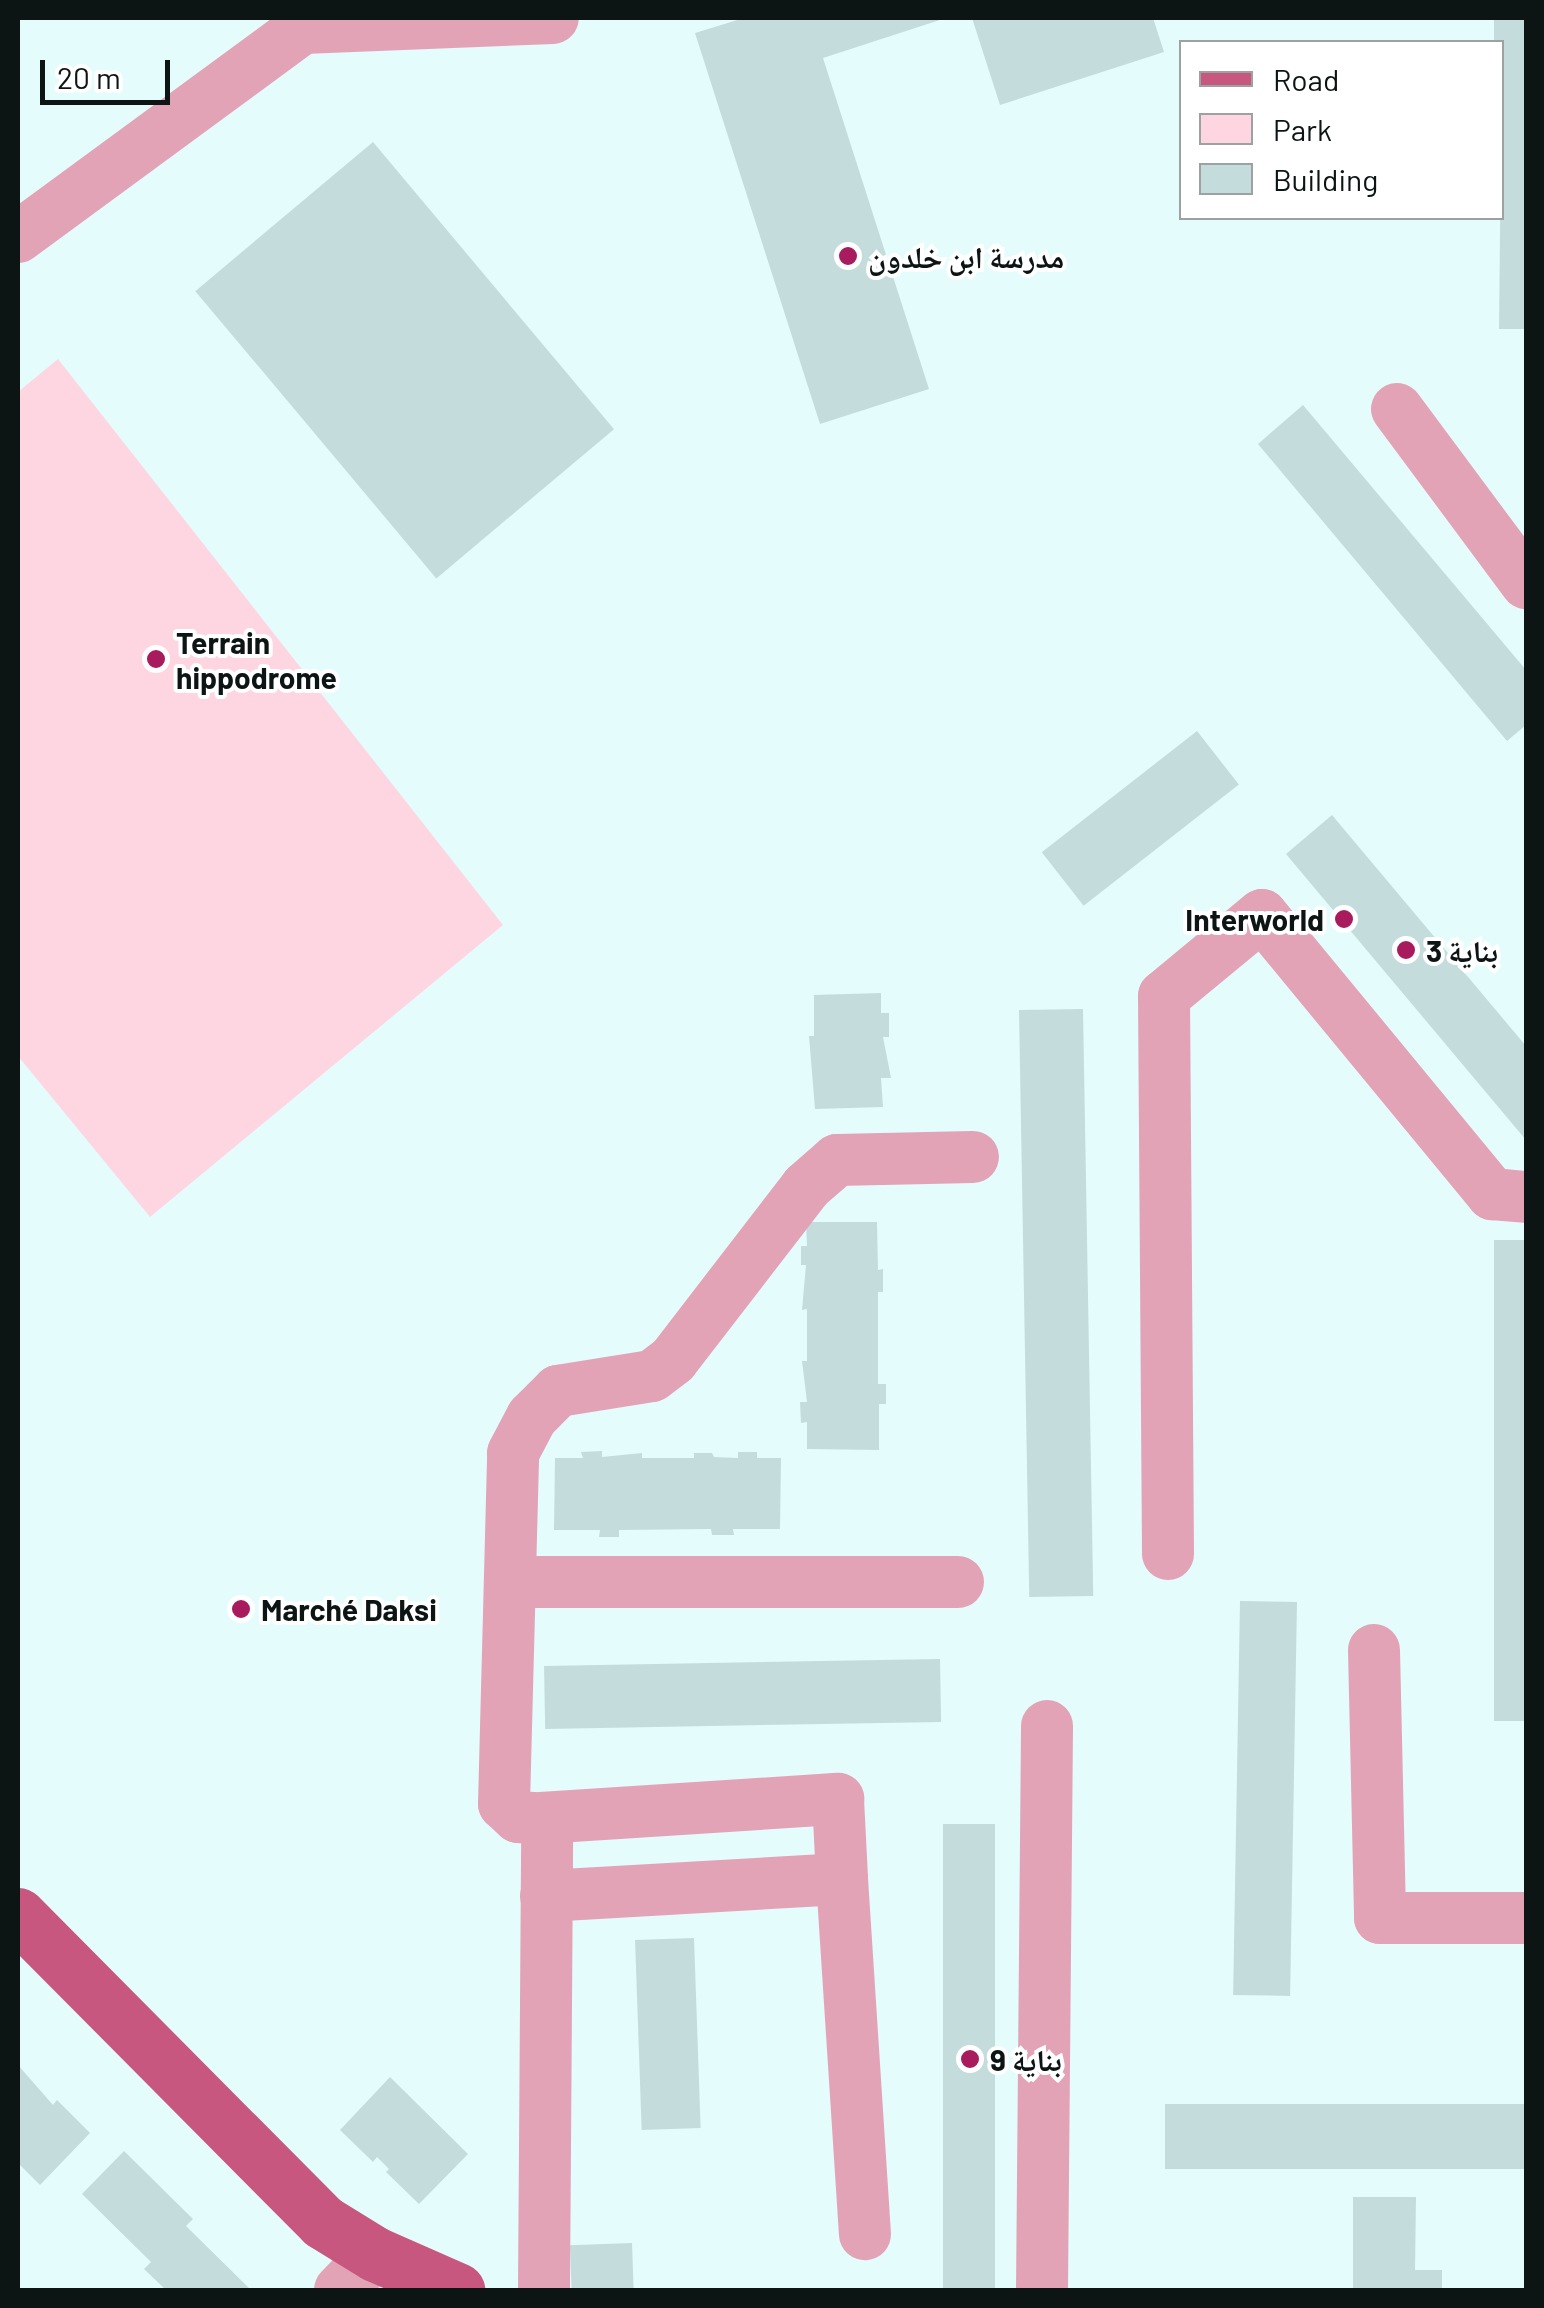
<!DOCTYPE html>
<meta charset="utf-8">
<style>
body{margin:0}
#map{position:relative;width:1544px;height:2308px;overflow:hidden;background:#e5fcfc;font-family:Barlow,"Noto Naskh Arabic",sans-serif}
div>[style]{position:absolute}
.green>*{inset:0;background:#fdd6e1}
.building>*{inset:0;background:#c5dcdc;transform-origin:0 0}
.minor>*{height:52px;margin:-26px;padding:0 26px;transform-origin:26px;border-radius:26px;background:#e3a3b6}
.major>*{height:55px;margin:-27.5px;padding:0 27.5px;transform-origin:27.5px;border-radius:27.5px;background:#c85780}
.dots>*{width:28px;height:28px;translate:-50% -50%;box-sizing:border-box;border:5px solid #fff;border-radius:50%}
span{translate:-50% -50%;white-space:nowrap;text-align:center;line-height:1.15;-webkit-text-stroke:8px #fff;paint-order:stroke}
.poi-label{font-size:30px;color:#0c1414;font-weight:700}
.left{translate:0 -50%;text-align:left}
.right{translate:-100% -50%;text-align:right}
.frame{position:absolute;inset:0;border:20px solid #0c1414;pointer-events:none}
.legend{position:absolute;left:1179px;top:40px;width:325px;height:180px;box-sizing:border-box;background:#fff;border:2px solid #9ea1a1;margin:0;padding:12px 18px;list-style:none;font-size:30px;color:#0c1414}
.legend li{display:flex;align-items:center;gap:20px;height:50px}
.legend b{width:50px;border:2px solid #9ea1a1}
.scale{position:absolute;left:40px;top:60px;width:130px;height:45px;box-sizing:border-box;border:5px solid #0c1414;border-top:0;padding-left:12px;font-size:30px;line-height:35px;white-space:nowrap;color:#0c1414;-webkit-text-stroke:8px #fff;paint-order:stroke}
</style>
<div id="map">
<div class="green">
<div style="clip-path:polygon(58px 359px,503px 925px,150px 1217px,18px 1056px,18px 392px)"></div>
</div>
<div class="building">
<div style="clip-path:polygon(744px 18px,946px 18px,823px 58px,929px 389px,820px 424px,695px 33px)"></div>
<div style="clip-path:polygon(972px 18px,1153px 18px,1164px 52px,1000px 105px)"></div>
<div style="clip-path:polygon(1494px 18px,1526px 18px,1526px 329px,1499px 329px,1502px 42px,1494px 42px)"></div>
<div style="left:373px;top:142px;width:375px;height:232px;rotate:50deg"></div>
<div style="clip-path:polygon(1303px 405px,1526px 670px,1526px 725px,1507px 741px,1258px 444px)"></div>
<div style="left:1197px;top:731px;width:68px;height:197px;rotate:52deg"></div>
<div style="clip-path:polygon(1332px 815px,1526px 1046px,1526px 1140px,1286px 854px)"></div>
<div style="clip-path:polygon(881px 993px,881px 1013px,889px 1013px,889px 1037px,883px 1037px,891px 1078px,881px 1078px,883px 1107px,815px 1109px,809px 1036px,814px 1036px,814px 995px)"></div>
<div style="left:1083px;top:1009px;width:587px;height:64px;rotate:89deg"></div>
<div style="clip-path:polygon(806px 1222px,877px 1222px,878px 1270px,883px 1269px,883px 1292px,878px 1292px,878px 1384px,886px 1384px,886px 1404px,879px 1404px,879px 1450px,807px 1449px,807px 1422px,801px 1423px,800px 1402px,807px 1402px,802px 1361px,807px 1361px,807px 1309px,802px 1310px,806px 1265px,801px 1265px,801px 1246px,807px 1246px)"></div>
<div style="left:1526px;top:1240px;width:481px;height:32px;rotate:90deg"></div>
<div style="clip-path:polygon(602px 1451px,602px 1457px,642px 1453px,642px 1458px,694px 1458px,694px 1453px,712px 1453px,714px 1457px,738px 1458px,738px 1452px,757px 1452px,757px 1458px,781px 1458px,780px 1529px,733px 1529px,734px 1535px,712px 1535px,711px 1529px,619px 1530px,619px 1537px,599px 1537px,600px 1530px,554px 1530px,555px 1458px,583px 1458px,581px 1452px)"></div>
<div style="left:1240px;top:1601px;width:57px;height:394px;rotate:1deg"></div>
<div style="left:940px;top:1659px;width:63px;height:396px;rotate:89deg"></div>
<div style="left:995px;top:1824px;width:466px;height:52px;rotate:90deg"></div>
<div style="left:694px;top:1938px;width:190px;height:59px;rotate:88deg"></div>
<div style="clip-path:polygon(18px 2065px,53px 2105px,57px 2100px,90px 2133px,40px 2185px,18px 2163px)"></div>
<div style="clip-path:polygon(390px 2077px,468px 2154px,419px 2204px,386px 2172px,389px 2169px,377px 2157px,373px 2162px,340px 2130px)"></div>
<div style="left:1165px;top:2104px;width:361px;height:65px"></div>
<div style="clip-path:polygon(124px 2151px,193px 2219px,186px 2226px,251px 2290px,166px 2290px,144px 2269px,151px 2262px,82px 2194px)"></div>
<div style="clip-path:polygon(1353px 2197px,1416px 2197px,1415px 2270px,1442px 2270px,1442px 2290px,1353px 2290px)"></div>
<div style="left:632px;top:2243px;width:47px;height:62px;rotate:88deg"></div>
</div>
<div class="minor">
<div style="left:18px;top:237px;width:353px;rotate:-36.3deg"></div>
<div style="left:303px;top:28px;width:250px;rotate:-2.3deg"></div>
<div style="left:1397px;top:409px;width:217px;rotate:53.4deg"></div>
<div style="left:1168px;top:1554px;width:558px;rotate:-90.41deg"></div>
<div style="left:1164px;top:996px;width:127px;rotate:-39.6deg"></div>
<div style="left:1262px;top:915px;width:362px;rotate:50.5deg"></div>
<div style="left:1492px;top:1194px;width:34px;rotate:5deg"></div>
<div style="left:510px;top:1582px;width:448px"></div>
<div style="left:1374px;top:1650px;width:268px;rotate:88.7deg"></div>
<div style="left:1380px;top:1918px;width:146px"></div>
<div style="left:541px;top:1818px;width:298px;rotate:-3.7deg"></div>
<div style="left:838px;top:1799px;width:80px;rotate:87.1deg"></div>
<div style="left:546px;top:1896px;width:296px;rotate:-3.3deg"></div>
<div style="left:842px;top:1879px;width:356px;rotate:86.3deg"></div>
<div style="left:340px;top:2290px;width:50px;rotate:-45.8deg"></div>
<div style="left:544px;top:2290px;width:471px;rotate:-89.6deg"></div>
<div style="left:547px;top:1819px;width:29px;rotate:-176deg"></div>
<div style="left:518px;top:1817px;width:19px;rotate:-137deg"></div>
<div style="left:504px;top:1804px;width:351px;rotate:-88.5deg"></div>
<div style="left:513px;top:1453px;width:41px;rotate:-62.2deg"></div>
<div style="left:532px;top:1417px;width:37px;rotate:-45deg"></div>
<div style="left:558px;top:1391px;width:95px;rotate:-9.1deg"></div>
<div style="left:652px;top:1376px;width:26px;rotate:-37deg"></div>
<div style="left:673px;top:1360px;width:218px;rotate:-52.4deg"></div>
<div style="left:806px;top:1187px;width:41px;rotate:-41.1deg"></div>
<div style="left:837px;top:1160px;width:136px;rotate:-1.3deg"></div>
<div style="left:1042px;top:2290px;width:564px;rotate:-89.49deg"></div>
</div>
<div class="major">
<div style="left:18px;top:1915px;width:433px;rotate:45.2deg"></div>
<div style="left:323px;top:2222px;width:61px;rotate:31.6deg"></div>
<div style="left:375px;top:2254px;width:90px;rotate:23.7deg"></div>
</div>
<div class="dots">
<div style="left:848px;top:256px;background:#a81b5c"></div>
<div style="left:156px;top:659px;background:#a81b5c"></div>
<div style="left:1344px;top:919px;background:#a81b5c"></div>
<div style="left:1406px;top:950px;background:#a81b5c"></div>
<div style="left:241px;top:1609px;background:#a81b5c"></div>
<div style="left:970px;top:2059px;background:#a81b5c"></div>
</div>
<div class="poi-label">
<span class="left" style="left:868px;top:256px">مدرسة ابن خلدون</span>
<span class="left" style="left:176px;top:659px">Terrain<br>hippodrome</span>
<span class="right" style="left:1324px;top:919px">Interworld</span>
<span class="left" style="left:1426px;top:950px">بناية 3</span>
<span class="left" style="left:261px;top:1609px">Marché Daksi</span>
<span class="left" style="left:990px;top:2059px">بناية 9</span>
</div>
<div class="frame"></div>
<ul class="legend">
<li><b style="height:12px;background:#c85780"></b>Road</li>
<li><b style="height:28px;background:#fdd6e1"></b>Park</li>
<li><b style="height:28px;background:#c5dcdc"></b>Building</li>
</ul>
<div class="scale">20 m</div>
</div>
